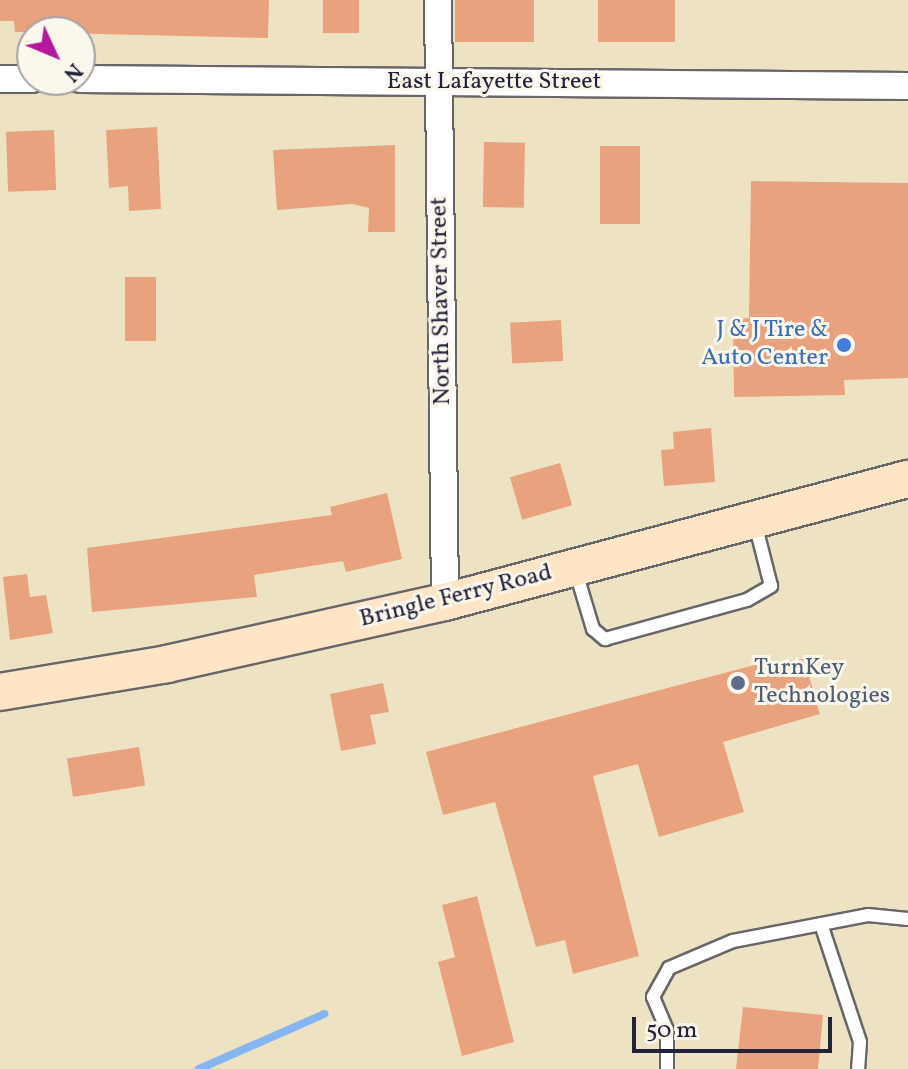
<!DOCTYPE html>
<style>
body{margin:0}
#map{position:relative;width:908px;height:1069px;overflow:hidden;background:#ede3c3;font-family:Vollkorn,serif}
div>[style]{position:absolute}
.stream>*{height:8px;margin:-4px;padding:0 4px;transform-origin:4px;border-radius:4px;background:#85b6f1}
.building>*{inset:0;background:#e9a27e;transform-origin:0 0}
.roads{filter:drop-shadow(2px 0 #69666b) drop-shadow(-2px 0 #69666b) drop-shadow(0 2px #69666b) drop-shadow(0 -2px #69666b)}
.lane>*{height:12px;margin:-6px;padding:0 6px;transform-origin:6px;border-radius:6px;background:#fff}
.street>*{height:26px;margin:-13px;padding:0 13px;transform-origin:13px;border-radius:13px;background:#fff}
.secondary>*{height:36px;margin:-18px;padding:0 18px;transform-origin:18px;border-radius:18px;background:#fde5c5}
.dots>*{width:22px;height:22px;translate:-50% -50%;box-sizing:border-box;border:4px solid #fbf7ec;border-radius:50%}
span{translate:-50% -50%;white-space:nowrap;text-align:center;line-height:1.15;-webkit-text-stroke:6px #fbf7ec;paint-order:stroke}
.street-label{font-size:24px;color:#22223b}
.shop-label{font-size:24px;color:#366cbe}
.right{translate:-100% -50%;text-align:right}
.service-label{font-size:24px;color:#4e5e75}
.left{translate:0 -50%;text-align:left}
.north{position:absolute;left:16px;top:16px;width:80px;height:80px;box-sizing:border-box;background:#fbf7ec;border:2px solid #a4a2a5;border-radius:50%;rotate:134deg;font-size:22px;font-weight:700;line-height:32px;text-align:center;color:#22223b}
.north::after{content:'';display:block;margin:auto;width:28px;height:36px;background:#b5179e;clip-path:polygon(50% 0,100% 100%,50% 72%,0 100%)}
.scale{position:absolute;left:632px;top:1017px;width:200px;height:36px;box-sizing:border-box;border:4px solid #22223b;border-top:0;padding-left:10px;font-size:24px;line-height:28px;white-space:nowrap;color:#22223b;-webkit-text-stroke:6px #fbf7ec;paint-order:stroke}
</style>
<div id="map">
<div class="stream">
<div style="left:199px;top:1069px;width:137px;rotate:-23.7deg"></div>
</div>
<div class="building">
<div style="clip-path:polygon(0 0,269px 0,268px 38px,15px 32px,14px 21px,0 21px)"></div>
<div style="left:323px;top:0;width:36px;height:33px"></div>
<div style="left:455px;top:0;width:79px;height:42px"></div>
<div style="left:598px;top:0;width:77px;height:42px"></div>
<div style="clip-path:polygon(157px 127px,161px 209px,129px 211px,128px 186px,109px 188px,106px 130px)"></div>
<div style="left:54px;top:130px;width:60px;height:48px;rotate:88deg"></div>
<div style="left:484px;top:142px;width:41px;height:65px;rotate:1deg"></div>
<div style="clip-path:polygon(395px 145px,395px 232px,368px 232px,369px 208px,352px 204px,277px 210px,273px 150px)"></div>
<div style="left:600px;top:146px;width:40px;height:78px"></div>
<div style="clip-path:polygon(751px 181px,908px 183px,908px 378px,844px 380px,845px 395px,734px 397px,733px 319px,749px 318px)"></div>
<div style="left:125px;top:277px;width:31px;height:64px"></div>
<div style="left:561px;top:320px;width:41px;height:51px;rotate:87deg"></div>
<div style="clip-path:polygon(711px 428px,715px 482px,664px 486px,661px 450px,674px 449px,673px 432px)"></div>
<div style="left:560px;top:463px;width:44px;height:52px;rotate:74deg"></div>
<div style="clip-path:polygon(387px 493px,402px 559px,346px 572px,343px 561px,254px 575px,257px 597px,92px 612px,87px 548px,332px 515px,330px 507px)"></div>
<div style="clip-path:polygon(27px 574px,30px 597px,46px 595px,53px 633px,10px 640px,3px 577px)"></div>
<div style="clip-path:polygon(804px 659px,820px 714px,723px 742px,744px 812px,659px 837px,638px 764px,593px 776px,639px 956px,573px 974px,565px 940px,536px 947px,495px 802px,443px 815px,426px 752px,766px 662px)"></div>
<div style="clip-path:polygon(383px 683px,389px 712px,370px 715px,376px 744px,341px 751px,330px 694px)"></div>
<div style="left:139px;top:747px;width:39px;height:73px;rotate:81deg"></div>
<div style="clip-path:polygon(477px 896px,514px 1042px,462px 1056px,438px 962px,455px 957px,442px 905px)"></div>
<div style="clip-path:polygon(743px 1007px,823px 1015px,818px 1069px,736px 1069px)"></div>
</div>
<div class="roads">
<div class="lane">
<div style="left:575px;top:569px;width:63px;rotate:73.3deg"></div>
<div style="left:593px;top:629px;width:16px;rotate:40deg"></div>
<div style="left:605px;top:639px;width:147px;rotate:-15.4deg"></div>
<div style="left:747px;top:600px;width:28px;rotate:-30deg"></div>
<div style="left:771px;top:586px;width:65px;rotate:-104.3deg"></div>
<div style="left:821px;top:924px;width:124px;rotate:71.7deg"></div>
<div style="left:860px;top:1042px;width:27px;rotate:94deg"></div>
<div style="left:667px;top:1069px;width:39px;rotate:-90deg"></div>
<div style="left:667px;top:1030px;width:36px;rotate:-113deg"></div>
<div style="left:653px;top:997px;width:33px;rotate:-61deg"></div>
<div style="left:669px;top:968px;width:69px;rotate:-22.9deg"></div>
<div style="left:733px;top:941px;width:137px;rotate:-10.9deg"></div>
<div style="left:868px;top:915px;width:40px;rotate:5.7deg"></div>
</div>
<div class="street">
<div style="left:438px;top:0;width:602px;rotate:89.33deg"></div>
<div style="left:0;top:79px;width:32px"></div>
<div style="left:80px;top:79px;width:828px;rotate:0.48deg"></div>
</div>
<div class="secondary">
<div style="left:0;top:692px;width:169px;rotate:-9.5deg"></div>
<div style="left:167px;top:664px;width:285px;rotate:-12.6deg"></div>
<div style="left:445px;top:602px;width:479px;rotate:-14.9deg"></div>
</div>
</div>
<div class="dots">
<div style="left:844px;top:345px;background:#3f7fe0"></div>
<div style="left:738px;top:683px;background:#5c6f8a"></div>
</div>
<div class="street-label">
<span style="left:494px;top:83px">East Lafayette Street</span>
<span style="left:442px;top:301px;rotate:-91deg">North Shaver Street</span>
<span style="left:456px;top:597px;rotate:-14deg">Bringle Ferry Road</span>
</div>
<div class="shop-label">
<span class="right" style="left:828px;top:345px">J &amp; J Tire &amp;<br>Auto Center</span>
</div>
<div class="service-label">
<span class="left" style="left:754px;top:683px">TurnKey<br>Technologies</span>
</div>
<div class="north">N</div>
<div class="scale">50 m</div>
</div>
